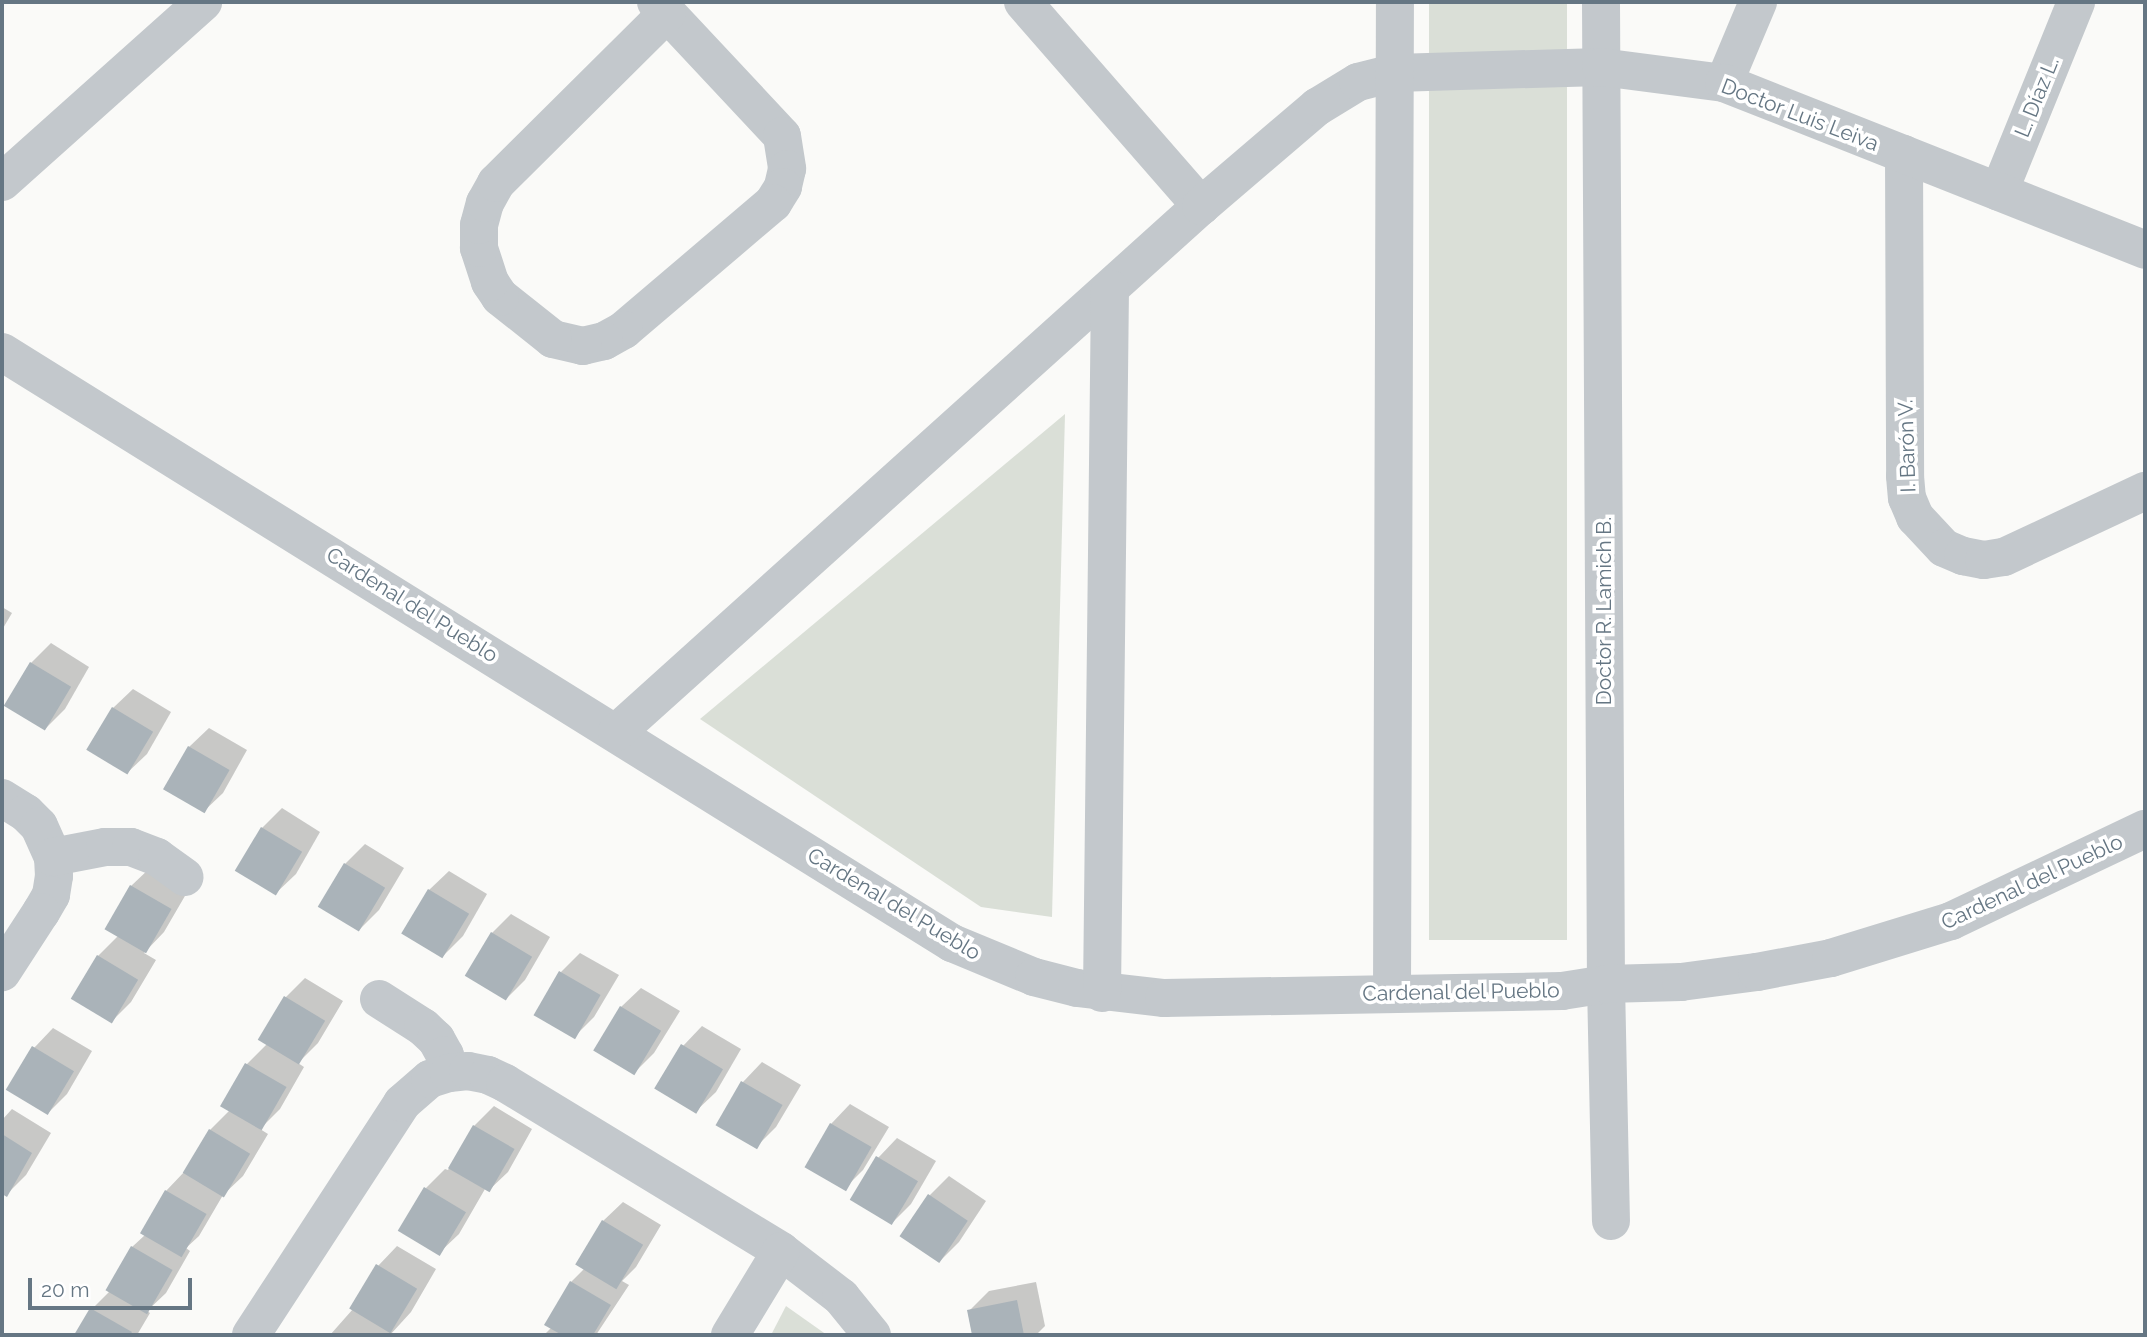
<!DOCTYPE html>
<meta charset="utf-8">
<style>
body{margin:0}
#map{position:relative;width:2147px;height:1337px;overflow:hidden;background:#fafaf8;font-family:Raleway,sans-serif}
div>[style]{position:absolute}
.green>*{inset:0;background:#dadfd7;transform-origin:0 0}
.shadow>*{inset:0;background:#0003}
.building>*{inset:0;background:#aab3b9;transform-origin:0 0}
.minor>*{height:38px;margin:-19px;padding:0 19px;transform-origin:19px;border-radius:19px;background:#c3c8cc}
span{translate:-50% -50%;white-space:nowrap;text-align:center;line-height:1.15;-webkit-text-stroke:7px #fff;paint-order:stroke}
.street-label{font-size:21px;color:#657683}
.frame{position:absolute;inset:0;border:4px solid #657683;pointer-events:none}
.scale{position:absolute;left:28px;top:1278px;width:164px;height:32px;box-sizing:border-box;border:4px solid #657683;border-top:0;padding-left:9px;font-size:21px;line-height:24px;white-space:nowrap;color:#657683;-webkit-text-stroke:5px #fff;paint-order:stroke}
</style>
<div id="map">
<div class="green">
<div style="left:1429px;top:2px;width:138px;height:938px"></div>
<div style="clip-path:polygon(1065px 414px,1052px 917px,981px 907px,700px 719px)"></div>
<div style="clip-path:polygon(786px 1306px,827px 1335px,771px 1335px)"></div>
</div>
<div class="shadow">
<div style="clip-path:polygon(2px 607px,12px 613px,2px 630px)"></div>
<div style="clip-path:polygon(51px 643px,89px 667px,65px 709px,45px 729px,31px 663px)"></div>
<div style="clip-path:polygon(133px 689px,171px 712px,147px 754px,127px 773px,113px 708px)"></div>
<div style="clip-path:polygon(209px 728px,247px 750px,223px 793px,203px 812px,189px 747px)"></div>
<div style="clip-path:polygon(282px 808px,320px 832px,296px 874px,276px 893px,262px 828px)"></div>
<div style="clip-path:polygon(365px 844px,404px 868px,379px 910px,359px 930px,321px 906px,345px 864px)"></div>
<div style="clip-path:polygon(151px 867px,189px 889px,164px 932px,144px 953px,156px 960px,131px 1002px,112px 1021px,98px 956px,118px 936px,131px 886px)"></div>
<div style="clip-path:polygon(449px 871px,487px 894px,463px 936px,443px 956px,429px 890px)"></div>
<div style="clip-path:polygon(511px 914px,550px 937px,525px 980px,506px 999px,492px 933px)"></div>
<div style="clip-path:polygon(580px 953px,619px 975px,594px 1017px,574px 1037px,561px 972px)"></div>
<div style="clip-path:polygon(305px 978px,343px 1001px,318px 1043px,298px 1063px,304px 1067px,280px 1109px,260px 1129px,268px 1134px,243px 1176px,223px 1195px,199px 1236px,186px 1248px,190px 1251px,166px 1293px,147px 1311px,150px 1313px,137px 1335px,76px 1335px,92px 1309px,110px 1291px,132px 1247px,145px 1235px,166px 1191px,185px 1171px,210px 1130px,230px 1110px,222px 1106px,247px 1064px,267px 1044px,286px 997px)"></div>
<div style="clip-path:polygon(641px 988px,680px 1011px,654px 1053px,634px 1073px,621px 1007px)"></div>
<div style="clip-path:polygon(702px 1026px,741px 1049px,716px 1092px,696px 1111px,683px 1046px)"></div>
<div style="clip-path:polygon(53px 1028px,92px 1051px,67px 1094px,48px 1113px,34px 1048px)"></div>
<div style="clip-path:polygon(762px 1062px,801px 1085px,776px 1127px,756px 1147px,718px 1124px,743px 1082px)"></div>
<div style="clip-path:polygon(850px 1104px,889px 1127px,863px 1170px,844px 1189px,831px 1124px)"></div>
<div style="clip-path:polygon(494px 1106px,532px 1129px,508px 1172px,488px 1191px,485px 1189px,459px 1234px,439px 1253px,426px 1188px,445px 1169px,448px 1170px,474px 1126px)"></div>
<div style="clip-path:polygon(12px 1109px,51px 1133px,26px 1175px,6px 1195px,2px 1192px,2px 1120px)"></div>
<div style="clip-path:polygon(897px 1138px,936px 1161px,911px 1204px,892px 1223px,878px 1158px)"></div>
<div style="clip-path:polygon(949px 1176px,986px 1201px,959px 1242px,940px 1261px,930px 1195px)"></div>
<div style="clip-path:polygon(623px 1202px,661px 1225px,636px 1267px,622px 1281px,629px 1285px,596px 1335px,544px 1335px,552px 1327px,571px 1282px,585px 1268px,603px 1221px)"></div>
<div style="clip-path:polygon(397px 1246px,436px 1269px,411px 1312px,390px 1335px,330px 1335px,353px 1309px,378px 1266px)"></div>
<div style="clip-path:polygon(1036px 1282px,1045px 1326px,1036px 1335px,974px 1335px,969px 1311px,989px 1291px)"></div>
</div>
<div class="building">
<div style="left:30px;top:662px;width:48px;height:51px;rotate:31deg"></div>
<div style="left:112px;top:707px;width:48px;height:50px;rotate:31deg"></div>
<div style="left:188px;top:746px;width:48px;height:50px;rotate:30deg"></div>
<div style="left:261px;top:827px;width:48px;height:51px;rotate:31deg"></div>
<div style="left:344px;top:863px;width:48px;height:51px;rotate:31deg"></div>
<div style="left:130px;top:885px;width:48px;height:51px;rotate:30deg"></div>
<div style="left:428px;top:889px;width:48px;height:52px;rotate:31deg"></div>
<div style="left:491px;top:932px;width:48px;height:51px;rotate:31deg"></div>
<div style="left:97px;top:955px;width:48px;height:51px;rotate:31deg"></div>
<div style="left:559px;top:971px;width:48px;height:51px;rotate:30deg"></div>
<div style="left:284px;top:996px;width:48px;height:51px;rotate:31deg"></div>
<div style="left:620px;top:1006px;width:48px;height:52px;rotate:31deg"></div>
<div style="left:681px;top:1044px;width:49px;height:52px;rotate:31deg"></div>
<div style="left:32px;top:1046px;width:49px;height:51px;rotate:31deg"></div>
<div style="left:245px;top:1063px;width:48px;height:50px;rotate:30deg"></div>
<div style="left:741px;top:1081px;width:48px;height:51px;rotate:30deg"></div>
<div style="left:830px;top:1123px;width:48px;height:51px;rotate:30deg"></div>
<div style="left:473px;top:1125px;width:48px;height:50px;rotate:30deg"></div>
<div style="left:209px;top:1129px;width:48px;height:51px;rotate:31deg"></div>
<div style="clip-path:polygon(2px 1134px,32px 1153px,7px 1197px,2px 1194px)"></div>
<div style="left:876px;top:1156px;width:49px;height:51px;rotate:31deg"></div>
<div style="left:424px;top:1187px;width:49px;height:51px;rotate:31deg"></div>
<div style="left:165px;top:1190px;width:48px;height:50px;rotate:30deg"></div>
<div style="left:928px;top:1194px;width:48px;height:51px;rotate:34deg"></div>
<div style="left:602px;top:1220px;width:48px;height:52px;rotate:31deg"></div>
<div style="left:131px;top:1246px;width:48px;height:51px;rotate:30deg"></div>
<div style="left:376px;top:1264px;width:48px;height:52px;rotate:31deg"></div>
<div style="clip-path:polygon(570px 1281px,611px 1305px,593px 1335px,562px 1335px,544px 1325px)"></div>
<div style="clip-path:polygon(1017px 1300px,1024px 1335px,972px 1335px,967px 1310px)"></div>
<div style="clip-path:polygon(90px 1308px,132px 1332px,130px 1335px,74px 1335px)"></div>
</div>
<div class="minor">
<div style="left:656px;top:2px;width:16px;rotate:45deg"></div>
<div style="left:667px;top:13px;width:168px;rotate:46.9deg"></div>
<div style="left:782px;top:136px;width:33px;rotate:81deg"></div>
<div style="left:787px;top:169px;width:18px;rotate:103deg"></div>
<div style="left:783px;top:187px;width:19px;rotate:122deg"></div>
<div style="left:773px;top:203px;width:196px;rotate:139.6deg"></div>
<div style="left:624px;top:330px;width:23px;rotate:151deg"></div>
<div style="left:604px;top:341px;width:22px;rotate:167deg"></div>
<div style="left:583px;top:346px;width:31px;rotate:-167deg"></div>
<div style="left:553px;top:339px;width:68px;rotate:-141.6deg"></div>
<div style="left:500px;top:297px;width:18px;rotate:-124deg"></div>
<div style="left:490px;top:282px;width:36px;rotate:-108deg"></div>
<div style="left:479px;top:248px;width:23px;rotate:-90deg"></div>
<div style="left:479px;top:225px;width:23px;rotate:-75deg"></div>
<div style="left:485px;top:203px;width:23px;rotate:-61deg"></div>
<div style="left:496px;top:183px;width:241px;rotate:-44.8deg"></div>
<div style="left:1023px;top:2px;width:271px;rotate:48.9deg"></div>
<div style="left:1601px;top:2px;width:982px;rotate:89.71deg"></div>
<div style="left:1606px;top:984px;width:237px;rotate:88.8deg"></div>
<div style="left:1724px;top:83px;width:88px;rotate:-67.2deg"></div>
<div style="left:1904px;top:154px;width:322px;rotate:89.8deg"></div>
<div style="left:1905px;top:476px;width:22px;rotate:85deg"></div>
<div style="left:1907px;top:498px;width:21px;rotate:67deg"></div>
<div style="left:1915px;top:517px;width:42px;rotate:46.9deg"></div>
<div style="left:1944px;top:548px;width:21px;rotate:23deg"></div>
<div style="left:1963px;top:556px;width:21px;rotate:11deg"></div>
<div style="left:1984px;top:560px;width:20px;rotate:-9deg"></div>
<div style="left:2004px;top:557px;width:156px;rotate:-25.1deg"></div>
<div style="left:2px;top:182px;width:270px;rotate:-41.8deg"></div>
<div style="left:1999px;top:192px;width:205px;rotate:-67.9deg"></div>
<div style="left:2px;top:352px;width:1119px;rotate:31.89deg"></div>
<div style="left:952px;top:943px;width:89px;rotate:22.5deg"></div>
<div style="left:1034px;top:977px;width:44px;rotate:14.3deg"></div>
<div style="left:1077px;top:988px;width:88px;rotate:6.6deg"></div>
<div style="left:1164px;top:998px;width:398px;rotate:-1deg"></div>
<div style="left:1562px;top:991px;width:45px;rotate:-9deg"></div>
<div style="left:1606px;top:984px;width:75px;rotate:-1.5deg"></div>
<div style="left:1681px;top:982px;width:77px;rotate:-7.5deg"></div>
<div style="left:1757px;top:972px;width:75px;rotate:-10.7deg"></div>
<div style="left:1831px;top:958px;width:126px;rotate:-17.1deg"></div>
<div style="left:1951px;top:921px;width:215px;rotate:-25.4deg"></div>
<div style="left:617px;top:732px;width:786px;rotate:-42.01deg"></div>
<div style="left:1201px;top:206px;width:153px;rotate:-40.5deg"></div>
<div style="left:1317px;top:107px;width:48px;rotate:-31.4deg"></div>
<div style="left:1358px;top:82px;width:38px;rotate:-14deg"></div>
<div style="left:1395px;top:73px;width:206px;rotate:-1.7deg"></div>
<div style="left:1601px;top:67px;width:124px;rotate:7.4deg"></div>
<div style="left:1724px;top:83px;width:453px;rotate:21.6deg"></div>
<div style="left:2px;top:798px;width:28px;rotate:32deg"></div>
<div style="left:26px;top:813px;width:18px;rotate:45deg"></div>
<div style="left:39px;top:826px;width:34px;rotate:66deg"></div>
<div style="left:53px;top:857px;width:19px;rotate:87deg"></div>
<div style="left:54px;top:876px;width:19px;rotate:99deg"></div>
<div style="left:51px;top:895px;width:20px;rotate:120deg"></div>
<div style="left:41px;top:912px;width:72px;rotate:123deg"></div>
<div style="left:53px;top:857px;width:53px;rotate:-10.9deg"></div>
<div style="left:105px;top:847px;width:26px"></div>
<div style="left:131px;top:847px;width:28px;rotate:21deg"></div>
<div style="left:157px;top:857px;width:34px;rotate:36deg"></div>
<div style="left:1102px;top:993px;width:704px;rotate:-89.35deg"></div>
<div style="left:1392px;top:994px;width:992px;rotate:-89.83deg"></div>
<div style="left:379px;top:999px;width:52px;rotate:32.5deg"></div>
<div style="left:423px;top:1027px;width:18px;rotate:43deg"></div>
<div style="left:436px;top:1039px;width:18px;rotate:61deg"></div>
<div style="left:445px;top:1055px;width:18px;rotate:77deg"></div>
<div style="left:251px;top:1335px;width:277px;rotate:-56.9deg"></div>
<div style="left:402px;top:1103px;width:37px;rotate:-41deg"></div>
<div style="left:430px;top:1079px;width:20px;rotate:-18deg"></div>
<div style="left:449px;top:1073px;width:19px;rotate:-6deg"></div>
<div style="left:468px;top:1071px;width:20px;rotate:11deg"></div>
<div style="left:488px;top:1075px;width:19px;rotate:25deg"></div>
<div style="left:505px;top:1083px;width:323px;rotate:31.3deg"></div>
<div style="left:781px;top:1251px;width:76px;rotate:37.5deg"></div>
<div style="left:841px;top:1297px;width:49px;rotate:50.8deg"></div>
<div style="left:730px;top:1335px;width:98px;rotate:-58.7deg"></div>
</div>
<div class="street-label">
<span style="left:2037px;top:97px;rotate:-68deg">L. Díaz L.</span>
<span style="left:1800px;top:115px;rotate:21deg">Doctor Luis Leiva</span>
<span style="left:1907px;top:446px;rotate:-92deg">I. Barón V.</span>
<span style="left:412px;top:605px;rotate:32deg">Cardenal del Pueblo</span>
<span style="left:1604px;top:611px;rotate:-90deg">Doctor R. Lamich B.</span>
<span style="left:2032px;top:882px;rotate:-25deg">Cardenal del Pueblo</span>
<span style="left:894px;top:904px;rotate:31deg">Cardenal del Pueblo</span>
<span style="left:1461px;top:992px;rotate:-1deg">Cardenal del Pueblo</span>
</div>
<div class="frame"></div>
<div class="scale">20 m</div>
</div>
